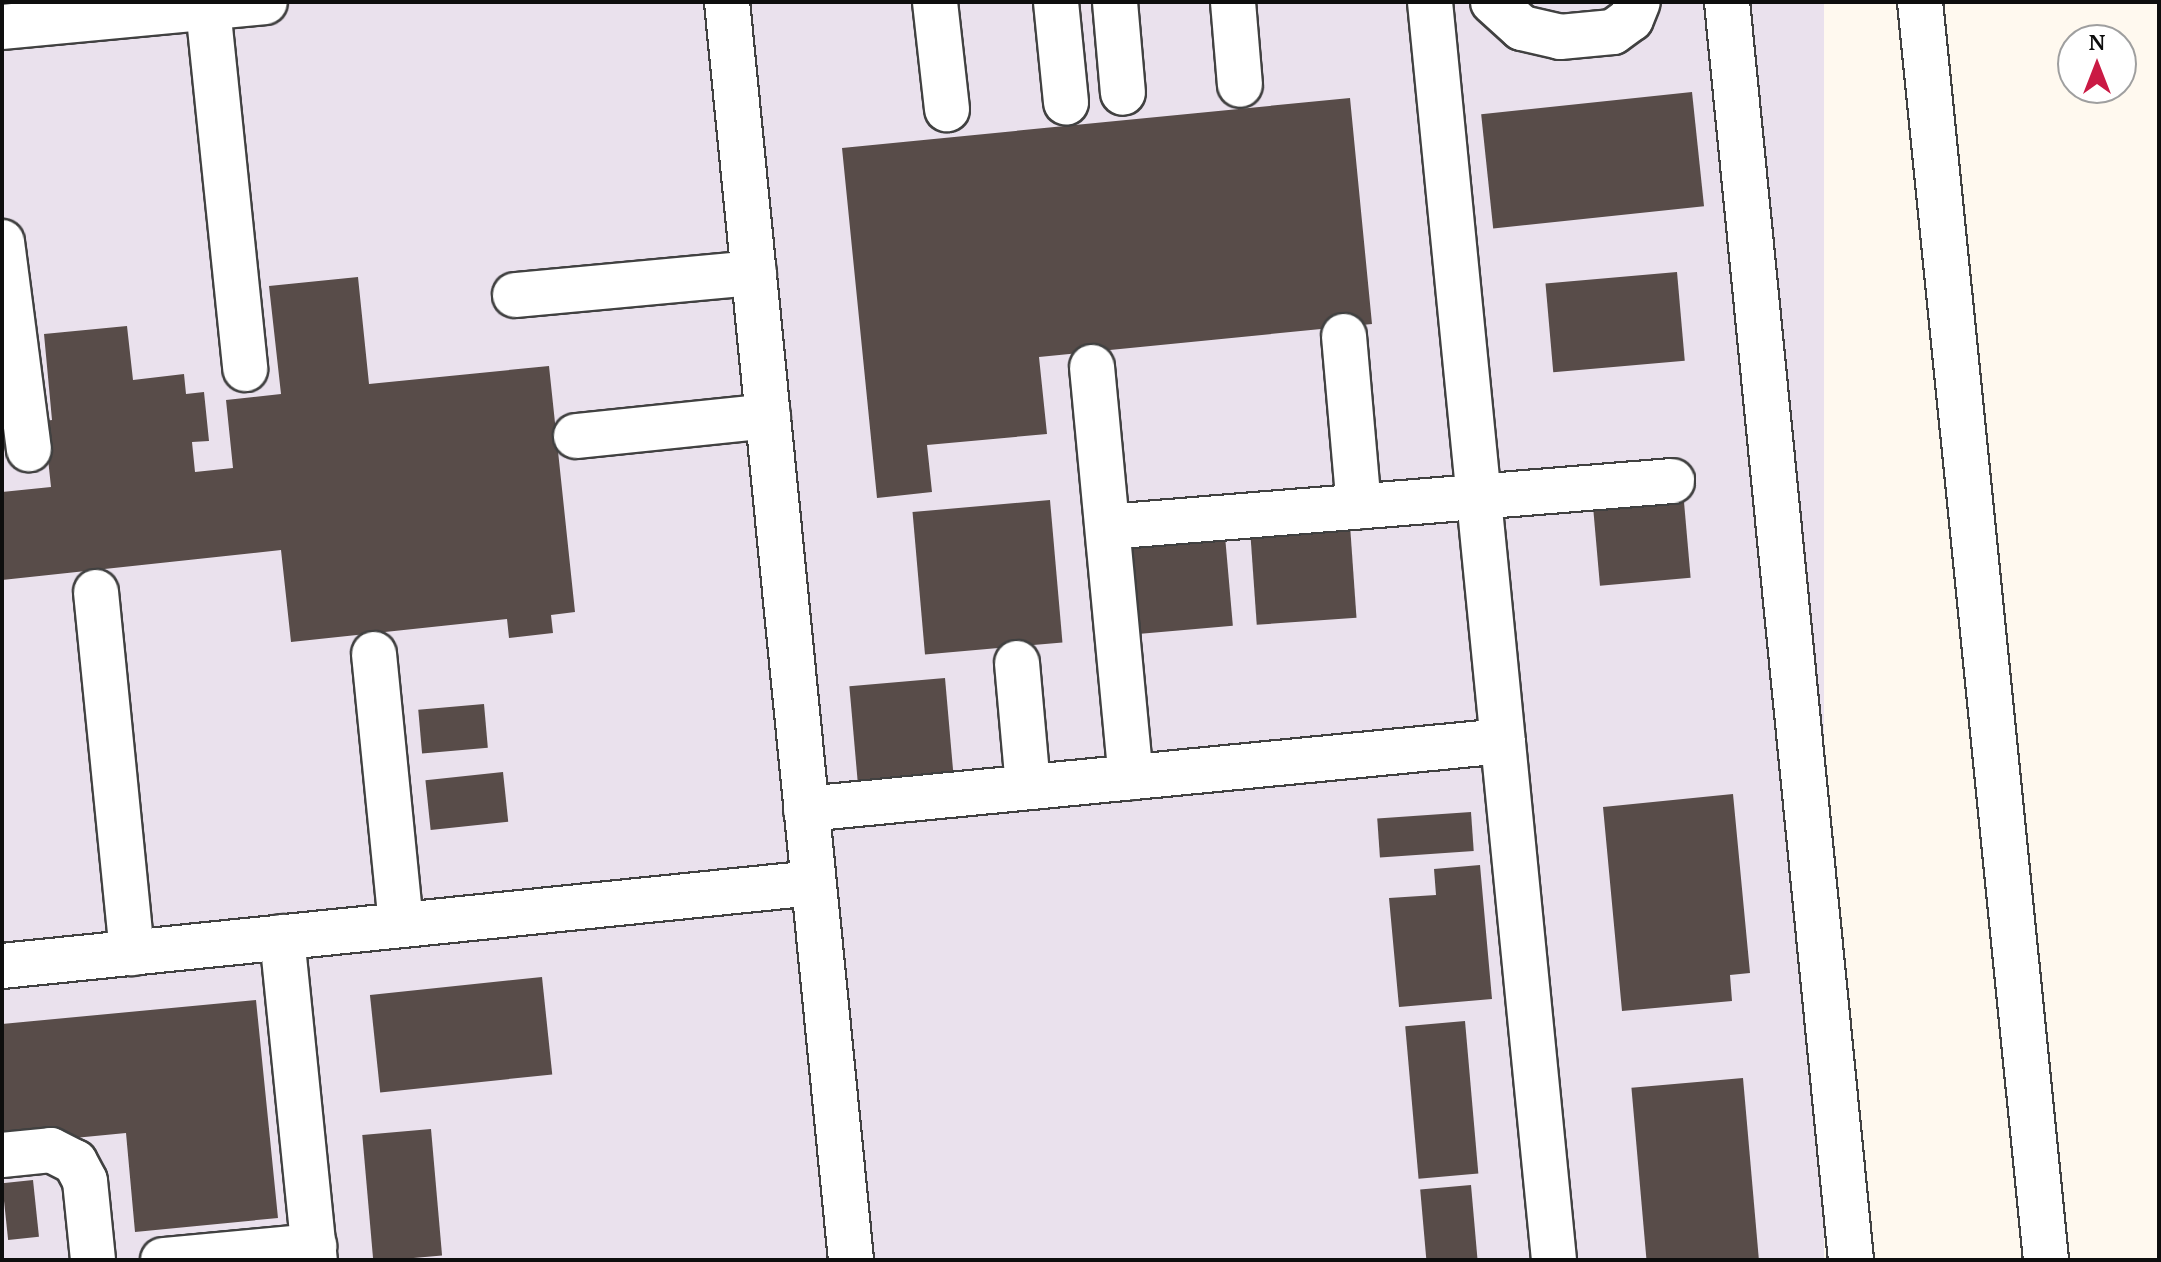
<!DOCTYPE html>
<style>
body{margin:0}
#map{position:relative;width:2161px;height:1262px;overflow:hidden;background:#fff9ef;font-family:"PT Serif",serif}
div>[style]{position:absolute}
.industrial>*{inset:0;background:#eae1ed;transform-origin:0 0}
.building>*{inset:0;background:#584c49;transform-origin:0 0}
.roads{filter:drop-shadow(2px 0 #414141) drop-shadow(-2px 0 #414141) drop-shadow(0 2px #414141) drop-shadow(0 -2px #414141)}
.minor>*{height:44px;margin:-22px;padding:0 22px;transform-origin:22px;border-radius:22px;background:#fff}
span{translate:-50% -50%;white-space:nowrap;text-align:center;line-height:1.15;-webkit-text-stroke:8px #fff;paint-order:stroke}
.frame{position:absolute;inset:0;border:4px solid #0e0e0e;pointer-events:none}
.north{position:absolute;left:2057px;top:24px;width:80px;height:80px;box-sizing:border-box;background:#fff;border:2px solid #9f9f9f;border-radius:50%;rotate:0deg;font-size:22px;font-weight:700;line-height:32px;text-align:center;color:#0e0e0e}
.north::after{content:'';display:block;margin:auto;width:28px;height:36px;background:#ca1a44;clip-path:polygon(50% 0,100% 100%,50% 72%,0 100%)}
</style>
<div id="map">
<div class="industrial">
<div style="left:2px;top:2px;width:1822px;height:1258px"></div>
</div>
<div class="building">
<div style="left:1692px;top:92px;width:115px;height:212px;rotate:84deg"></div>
<div style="clip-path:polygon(1350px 98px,1372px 324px,1039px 357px,1047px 434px,927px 445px,932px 492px,877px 498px,842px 148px)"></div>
<div style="left:1677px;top:272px;width:89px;height:132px;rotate:85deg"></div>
<div style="clip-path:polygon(358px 277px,369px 384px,549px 366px,575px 612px,551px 615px,553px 633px,509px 638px,507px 619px,291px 642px,281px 550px,2px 580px,2px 492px,51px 487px,44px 421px,52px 420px,44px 334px,127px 326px,133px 380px,184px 374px,186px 394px,204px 392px,209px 441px,192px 442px,195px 472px,233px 468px,226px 400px,281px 394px,269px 286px)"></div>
<div style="left:1050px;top:500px;width:143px;height:138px;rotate:85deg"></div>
<div style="left:1684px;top:502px;width:76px;height:91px;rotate:85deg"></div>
<div style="left:1350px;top:525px;width:93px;height:100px;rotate:86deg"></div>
<div style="left:1225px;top:536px;width:90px;height:98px;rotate:85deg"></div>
<div style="left:945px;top:678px;width:100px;height:96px;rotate:85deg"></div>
<div style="left:484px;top:704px;width:44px;height:66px;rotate:85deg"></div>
<div style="left:503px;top:772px;width:50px;height:78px;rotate:84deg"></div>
<div style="clip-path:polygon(1733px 794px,1750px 973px,1730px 975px,1732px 1001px,1622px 1011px,1603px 807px)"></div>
<div style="left:1471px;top:812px;width:39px;height:94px;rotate:86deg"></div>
<div style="clip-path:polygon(1480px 865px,1492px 999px,1399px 1007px,1389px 898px,1436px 895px,1434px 869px)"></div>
<div style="left:542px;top:977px;width:98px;height:173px;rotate:84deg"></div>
<div style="clip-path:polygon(256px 1000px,278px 1218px,135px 1232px,126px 1133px,2px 1145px,2px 1024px)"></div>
<div style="left:1465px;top:1021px;width:153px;height:60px;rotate:85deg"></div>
<div style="left:1743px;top:1078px;width:183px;height:112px;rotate:85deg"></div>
<div style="left:431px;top:1129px;width:127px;height:69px;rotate:85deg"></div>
<div style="left:33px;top:1180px;width:57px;height:31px;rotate:84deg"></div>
<div style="left:1471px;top:1185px;width:75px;height:51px;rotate:85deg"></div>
</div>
<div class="roads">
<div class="minor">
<div style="left:727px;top:2px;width:1264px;rotate:84.37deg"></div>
<div style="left:935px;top:2px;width:108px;rotate:83.6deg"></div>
<div style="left:1056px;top:2px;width:101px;rotate:84.3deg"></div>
<div style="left:1115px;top:2px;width:91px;rotate:85deg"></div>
<div style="left:1233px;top:2px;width:83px;rotate:85.2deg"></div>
<div style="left:1430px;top:2px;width:1264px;rotate:84.37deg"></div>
<div style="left:1493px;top:2px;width:39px;rotate:42deg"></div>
<div style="left:1522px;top:28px;width:39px;rotate:13deg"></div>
<div style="left:1560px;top:37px;width:53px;rotate:-5.4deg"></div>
<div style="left:1613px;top:32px;width:22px;rotate:-36deg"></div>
<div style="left:1631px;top:19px;width:18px;rotate:-68deg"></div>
<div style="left:1727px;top:2px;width:1264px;rotate:84.37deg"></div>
<div style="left:1920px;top:2px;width:1264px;rotate:84.28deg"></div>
<div style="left:208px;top:8px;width:363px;rotate:84.1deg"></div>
<div style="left:2px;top:27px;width:264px;rotate:-5.4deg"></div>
<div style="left:2px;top:242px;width:209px;rotate:82.6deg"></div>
<div style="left:515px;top:295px;width:240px;rotate:-5.3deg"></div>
<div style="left:1344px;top:336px;width:171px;rotate:85deg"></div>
<div style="left:1092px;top:367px;width:412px;rotate:84.6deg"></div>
<div style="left:576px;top:436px;width:193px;rotate:-5.9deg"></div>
<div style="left:1108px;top:527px;width:566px;rotate:-4.66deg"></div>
<div style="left:96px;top:592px;width:363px;rotate:84.3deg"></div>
<div style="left:374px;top:654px;width:272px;rotate:84.3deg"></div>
<div style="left:1017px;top:663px;width:124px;rotate:84.9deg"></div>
<div style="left:806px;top:809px;width:700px;rotate:-5.57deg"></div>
<div style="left:282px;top:937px;width:325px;rotate:84.2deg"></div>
<div style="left:2px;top:966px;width:816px;rotate:-5.84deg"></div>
<div style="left:2px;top:1155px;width:49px;rotate:-5.8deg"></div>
<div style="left:51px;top:1150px;width:27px;rotate:27deg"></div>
<div style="left:75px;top:1162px;width:21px;rotate:62deg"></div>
<div style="left:85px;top:1181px;width:79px;rotate:84.2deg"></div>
<div style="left:163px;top:1260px;width:152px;rotate:-5.3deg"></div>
</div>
</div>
<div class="frame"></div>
<div class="north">N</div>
</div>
